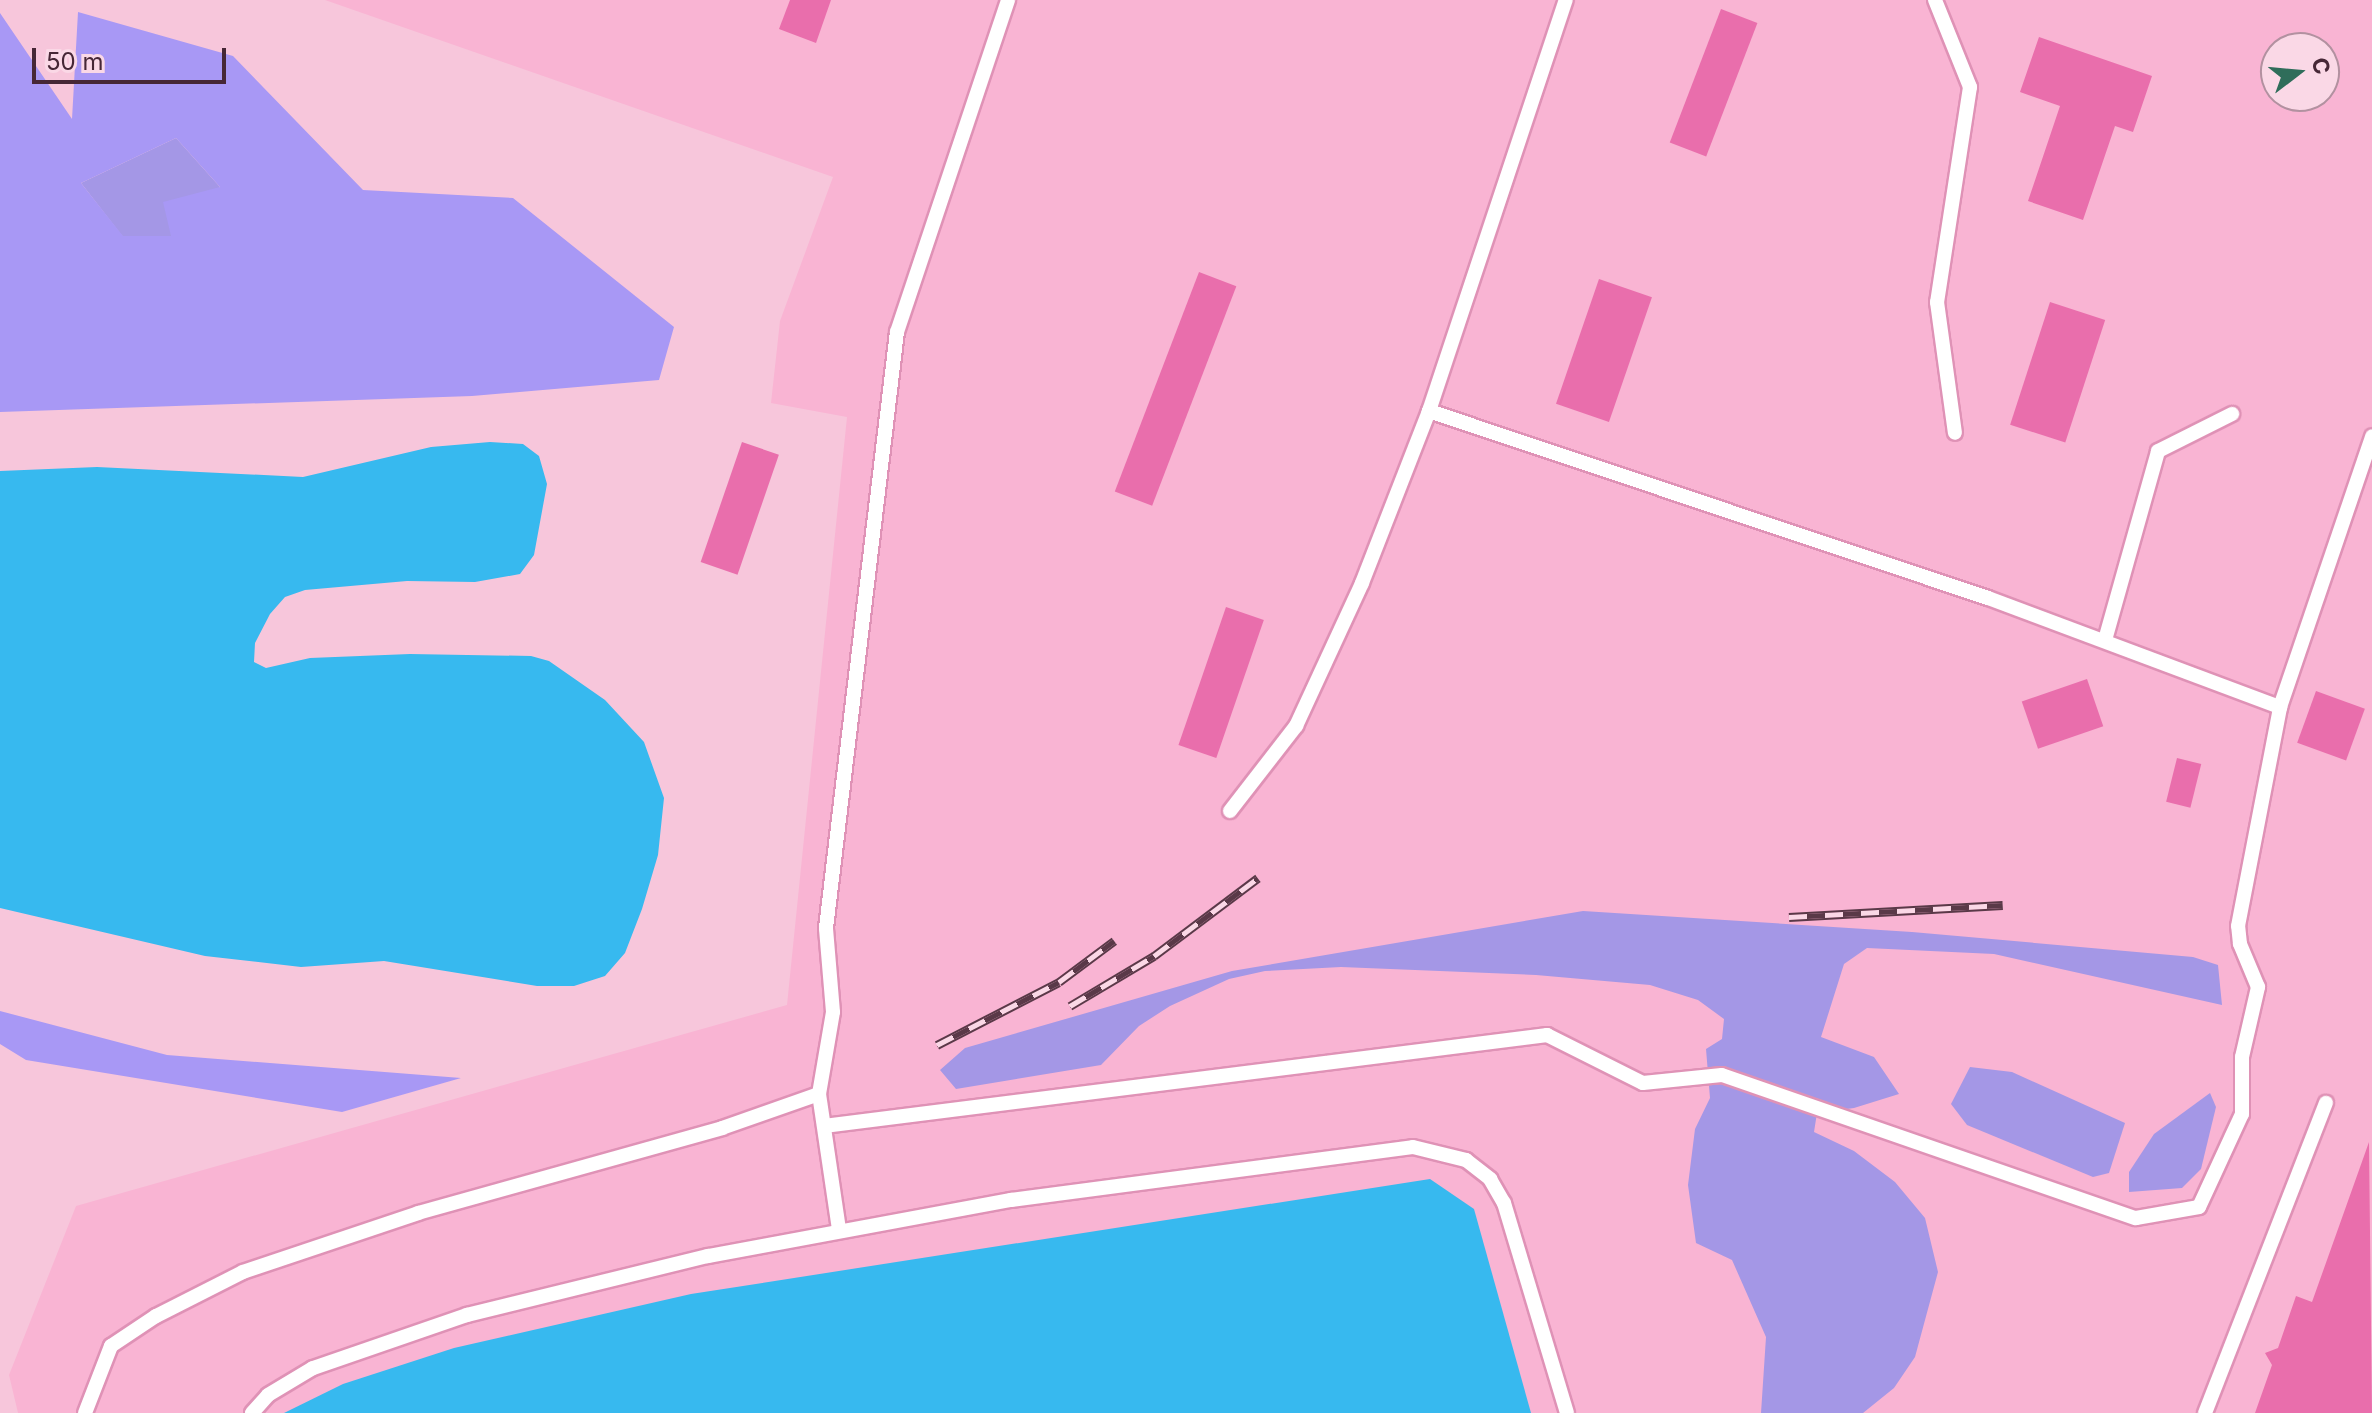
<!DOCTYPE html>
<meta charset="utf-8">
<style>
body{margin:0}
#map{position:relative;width:2372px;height:1413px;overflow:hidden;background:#f7c6db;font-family:Inter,sans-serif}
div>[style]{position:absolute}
.built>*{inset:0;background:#f9b4d3}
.green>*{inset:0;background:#a497e6}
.forest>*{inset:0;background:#a898f5}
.water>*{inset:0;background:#37b9ef}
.building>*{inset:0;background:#e96eac;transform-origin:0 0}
.roads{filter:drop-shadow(2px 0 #df92b6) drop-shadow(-2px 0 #df92b6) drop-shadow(0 2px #df92b6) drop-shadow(0 -2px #df92b6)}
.service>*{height:14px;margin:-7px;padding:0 7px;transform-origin:7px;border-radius:7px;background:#fff}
.rail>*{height:9px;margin-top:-4.5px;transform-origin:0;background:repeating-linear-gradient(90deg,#fad8e6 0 18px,#5a3948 0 36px);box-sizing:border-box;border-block:2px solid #5a3948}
span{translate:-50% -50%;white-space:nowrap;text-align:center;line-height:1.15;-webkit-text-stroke:8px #fad8e6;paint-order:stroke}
.north{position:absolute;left:2260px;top:32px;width:80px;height:80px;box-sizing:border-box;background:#fad8e6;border:2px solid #b291a0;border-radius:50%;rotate:74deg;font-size:22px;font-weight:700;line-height:32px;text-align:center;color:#462736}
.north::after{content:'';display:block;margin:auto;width:28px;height:36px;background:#2f6d5a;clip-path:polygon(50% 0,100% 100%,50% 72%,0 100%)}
.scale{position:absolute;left:32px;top:48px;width:194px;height:36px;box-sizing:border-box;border:4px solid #462736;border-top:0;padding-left:10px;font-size:24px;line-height:28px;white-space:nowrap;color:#462736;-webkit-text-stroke:6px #fad8e6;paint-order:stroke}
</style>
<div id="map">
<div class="built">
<div style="clip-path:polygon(evenodd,325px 0,2372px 0,2372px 1413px,18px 1413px,9px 1375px,76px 1206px,787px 1005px,847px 417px,771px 403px,780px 321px,833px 177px,325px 0,2276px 48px,2324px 48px,2324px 96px,2276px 96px,2276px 48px)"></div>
</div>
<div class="green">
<div style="clip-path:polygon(176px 138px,220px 187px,171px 236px,123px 237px,81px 183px)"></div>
<div style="clip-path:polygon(1583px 911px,1912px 932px,2193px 957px,2218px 965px,2222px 1005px,1994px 954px,1867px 948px,1844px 964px,1821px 1037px,1874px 1057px,1899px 1094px,1854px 1108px,1817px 1113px,1814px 1132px,1854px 1151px,1895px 1182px,1925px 1218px,1938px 1272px,1915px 1357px,1894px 1388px,1863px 1413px,1761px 1413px,1766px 1337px,1732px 1260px,1696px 1243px,1688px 1185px,1695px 1129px,1710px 1098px,1706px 1049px,1722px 1039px,1724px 1019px,1698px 1000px,1650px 985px,1536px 975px,1341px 967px,1265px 971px,1229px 979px,1170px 1006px,1139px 1026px,1101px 1065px,956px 1089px,940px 1070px,965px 1048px,1232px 971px)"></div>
<div style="clip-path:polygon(1970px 1067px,2012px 1072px,2125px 1123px,2109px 1173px,2093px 1177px,1967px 1125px,1951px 1104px)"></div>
<div style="clip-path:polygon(2210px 1093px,2216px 1107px,2201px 1169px,2182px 1188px,2129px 1192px,2129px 1172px,2154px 1134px)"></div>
</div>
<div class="forest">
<div style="clip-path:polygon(evenodd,78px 12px,233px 56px,363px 190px,513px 198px,674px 327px,659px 380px,472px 396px,0 412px,0 13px,72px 119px,78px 12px,176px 138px,220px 187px,163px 202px,171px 236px,123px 236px,81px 183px,176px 138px)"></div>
<div style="clip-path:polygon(0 1011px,167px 1055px,461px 1078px,342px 1112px,26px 1060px,0 1044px)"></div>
</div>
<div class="water">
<div style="clip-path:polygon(490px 442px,523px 444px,539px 456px,547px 484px,534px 555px,520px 574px,475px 582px,407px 581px,305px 590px,285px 597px,270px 614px,255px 643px,254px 662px,266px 668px,310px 658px,410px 654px,531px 656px,549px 661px,605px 700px,644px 742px,664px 798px,658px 855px,642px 909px,625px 953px,605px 976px,574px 986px,537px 986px,384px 961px,301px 967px,205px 956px,0 908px,0 471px,97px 467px,303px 477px,431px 447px)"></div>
<div style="clip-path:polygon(1430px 1179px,1474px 1209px,1531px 1413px,284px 1413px,343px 1384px,454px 1348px,691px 1294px)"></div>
</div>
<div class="building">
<div style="clip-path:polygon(790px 0,831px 0,816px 43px,779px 29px)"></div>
<div style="left:1721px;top:9px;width:39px;height:143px;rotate:21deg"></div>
<div style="clip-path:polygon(2039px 37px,2152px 76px,2133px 132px,2115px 126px,2083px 220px,2028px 201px,2060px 106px,2020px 92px)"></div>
<div style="left:1199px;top:272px;width:40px;height:235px;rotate:21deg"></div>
<div style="left:1599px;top:279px;width:56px;height:132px;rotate:19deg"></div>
<div style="left:2050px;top:302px;width:58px;height:129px;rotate:18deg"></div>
<div style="left:742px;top:442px;width:39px;height:127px;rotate:19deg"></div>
<div style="left:1226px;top:607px;width:40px;height:146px;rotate:19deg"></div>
<div style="left:2087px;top:679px;width:50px;height:69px;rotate:71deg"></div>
<div style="left:2316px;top:691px;width:52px;height:55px;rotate:20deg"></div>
<div style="left:2177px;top:758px;width:25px;height:45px;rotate:14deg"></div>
<div style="clip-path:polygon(2369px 1142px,2372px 1413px,2255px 1413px,2272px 1365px,2265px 1353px,2278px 1348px,2296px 1296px,2312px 1302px)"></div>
</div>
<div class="roads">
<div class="service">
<div style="left:1935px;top:0;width:94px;rotate:68.1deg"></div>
<div style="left:1970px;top:87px;width:218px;rotate:98.7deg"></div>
<div style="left:1937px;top:302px;width:132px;rotate:82.2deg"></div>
<div style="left:1429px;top:411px;width:589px;rotate:18.5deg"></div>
<div style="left:1988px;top:598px;width:312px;rotate:20.5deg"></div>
<div style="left:2105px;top:640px;width:196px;rotate:-74.3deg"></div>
<div style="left:2158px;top:451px;width:83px;rotate:-26.6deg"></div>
<div style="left:1230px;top:811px;width:108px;rotate:-52.2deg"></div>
<div style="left:1296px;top:726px;width:157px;rotate:-65.2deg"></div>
<div style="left:1362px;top:583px;width:185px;rotate:-68.7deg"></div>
<div style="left:1429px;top:411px;width:433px;rotate:-71.6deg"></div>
<div style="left:819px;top:1094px;width:136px;rotate:81.6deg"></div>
<div style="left:824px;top:1126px;width:729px;rotate:-7.17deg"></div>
<div style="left:1547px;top:1035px;width:107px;rotate:26.6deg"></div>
<div style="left:1643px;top:1083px;width:79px;rotate:-5.8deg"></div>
<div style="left:1722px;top:1075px;width:438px;rotate:19.1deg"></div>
<div style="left:2136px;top:1218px;width:64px;rotate:-9.9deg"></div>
<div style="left:2199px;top:1207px;width:102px;rotate:-65.2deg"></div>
<div style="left:2242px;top:1114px;width:57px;rotate:-90deg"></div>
<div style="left:2242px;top:1057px;width:72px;rotate:-77.1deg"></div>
<div style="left:2258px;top:987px;width:47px;rotate:-112.7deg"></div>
<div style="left:2240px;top:944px;width:18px;rotate:-96deg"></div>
<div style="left:2238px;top:926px;width:223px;rotate:-79.1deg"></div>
<div style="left:2280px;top:707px;width:286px;rotate:-71.2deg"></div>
<div style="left:85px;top:1413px;width:72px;rotate:-68.8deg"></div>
<div style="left:111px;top:1346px;width:54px;rotate:-33.7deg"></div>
<div style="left:156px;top:1316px;width:97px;rotate:-26.8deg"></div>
<div style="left:243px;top:1272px;width:185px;rotate:-18.6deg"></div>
<div style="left:418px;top:1213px;width:316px;rotate:-15.6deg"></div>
<div style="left:722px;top:1128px;width:103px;rotate:-19.3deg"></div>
<div style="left:819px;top:1094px;width:83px;rotate:-80.3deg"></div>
<div style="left:833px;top:1012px;width:84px;rotate:-94.8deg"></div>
<div style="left:826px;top:928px;width:600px;rotate:-83.21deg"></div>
<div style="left:897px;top:332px;width:350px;rotate:-71.5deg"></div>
<div style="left:252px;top:1413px;width:24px;rotate:-48deg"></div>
<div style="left:268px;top:1395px;width:52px;rotate:-31deg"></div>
<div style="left:313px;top:1368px;width:163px;rotate:-19deg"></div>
<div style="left:467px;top:1315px;width:248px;rotate:-13.8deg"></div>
<div style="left:708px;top:1256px;width:308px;rotate:-10.5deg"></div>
<div style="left:1011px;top:1200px;width:405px;rotate:-7.5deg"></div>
<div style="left:1413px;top:1147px;width:55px;rotate:13.8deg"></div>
<div style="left:1466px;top:1160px;width:31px;rotate:38deg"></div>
<div style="left:1490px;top:1179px;width:28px;rotate:60deg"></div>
<div style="left:1504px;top:1203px;width:219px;rotate:73.3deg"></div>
<div style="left:2205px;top:1413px;width:333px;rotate:-68.7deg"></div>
</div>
</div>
<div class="rail">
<div style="left:1789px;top:917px;width:214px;rotate:-3.2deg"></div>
<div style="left:1070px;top:1006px;width:98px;rotate:-30.8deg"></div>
<div style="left:1154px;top:956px;width:130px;rotate:-36.9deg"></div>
<div style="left:937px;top:1045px;width:137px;rotate:-27.3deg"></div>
<div style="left:1059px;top:982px;width:69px;rotate:-36.7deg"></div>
</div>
<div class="north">С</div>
<div class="scale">50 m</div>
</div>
